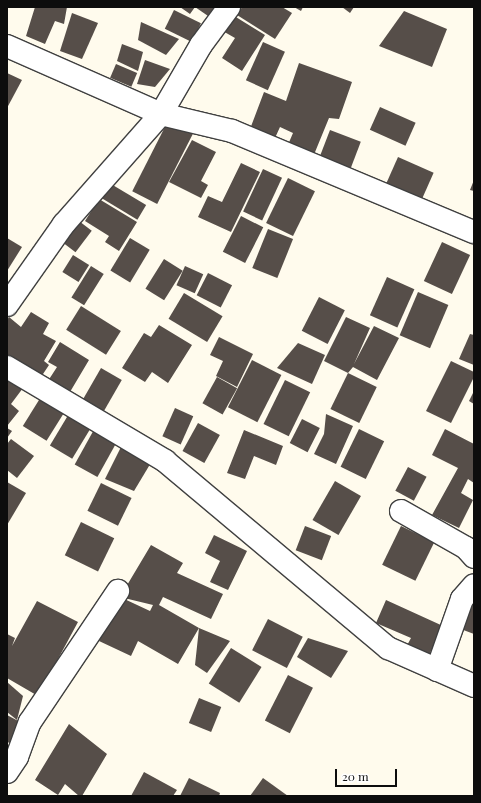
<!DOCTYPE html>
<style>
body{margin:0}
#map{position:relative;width:481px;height:803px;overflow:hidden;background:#fffbed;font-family:"Playfair Display",serif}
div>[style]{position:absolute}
.building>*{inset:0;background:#564e49;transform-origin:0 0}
.roads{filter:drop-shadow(1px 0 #404040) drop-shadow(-1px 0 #404040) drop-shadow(0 1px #404040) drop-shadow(0 -1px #404040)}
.street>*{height:22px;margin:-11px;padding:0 11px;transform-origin:11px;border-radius:11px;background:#fff}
span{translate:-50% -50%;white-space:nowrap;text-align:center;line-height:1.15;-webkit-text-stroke:4px #fff;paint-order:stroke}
.frame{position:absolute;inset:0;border:8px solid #0d0d0d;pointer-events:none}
.scale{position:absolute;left:335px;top:769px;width:62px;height:18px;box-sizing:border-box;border:2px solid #0d0d0d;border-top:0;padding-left:5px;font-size:12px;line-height:14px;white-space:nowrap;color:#0d0d0d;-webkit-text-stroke:3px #fff;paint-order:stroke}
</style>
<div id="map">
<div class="building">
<div style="clip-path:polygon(35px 7px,67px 7px,64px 24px,55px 21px,45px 44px,26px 36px)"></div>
<div style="clip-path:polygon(180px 7px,219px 7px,211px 18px,195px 7px,190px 14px)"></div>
<div style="clip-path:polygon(242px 7px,282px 7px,292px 13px,275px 39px,237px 15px)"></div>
<div style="clip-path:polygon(294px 7px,303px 7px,301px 11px)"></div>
<div style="clip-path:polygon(342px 7px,354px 7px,350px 13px)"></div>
<div style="left:174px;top:10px;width:30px;height:21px;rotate:26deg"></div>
<div style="clip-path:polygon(404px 11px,447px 29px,432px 67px,379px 46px)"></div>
<div style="clip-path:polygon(72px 13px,98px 23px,82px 59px,60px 51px)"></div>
<div style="clip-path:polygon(231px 14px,265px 35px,242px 71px,222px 58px,235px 38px,221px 30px)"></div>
<div style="clip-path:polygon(141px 22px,179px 39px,166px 55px,138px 40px)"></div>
<div style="left:263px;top:42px;width:24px;height:42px;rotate:24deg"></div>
<div style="clip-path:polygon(122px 44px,143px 52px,138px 71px,117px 61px)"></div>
<div style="clip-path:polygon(145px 60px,170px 69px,155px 87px,137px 84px)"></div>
<div style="clip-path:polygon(299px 63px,352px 82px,339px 119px,329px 118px,313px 157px,287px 147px,293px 133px,280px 127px,275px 138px,250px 129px,264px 92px,286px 101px)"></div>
<div style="left:116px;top:64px;width:23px;height:15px;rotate:23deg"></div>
<div style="clip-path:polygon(7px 73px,22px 80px,7px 108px)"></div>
<div style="left:380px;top:107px;width:39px;height:25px;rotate:24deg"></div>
<div style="left:169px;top:119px;width:28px;height:81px;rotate:27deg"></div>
<div style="left:330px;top:130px;width:33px;height:33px;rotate:21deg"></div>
<div style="clip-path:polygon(192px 140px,216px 152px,201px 181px,208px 185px,201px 198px,169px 182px)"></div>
<div style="left:398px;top:157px;width:39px;height:33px;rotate:24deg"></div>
<div style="clip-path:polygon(241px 163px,260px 172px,231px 232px,198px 217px,208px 196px,222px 202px)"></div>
<div style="left:263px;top:169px;width:21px;height:47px;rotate:25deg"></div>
<div style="left:288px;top:178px;width:30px;height:50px;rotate:26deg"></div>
<div style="clip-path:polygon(474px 180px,474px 191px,470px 190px)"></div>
<div style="left:111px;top:184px;width:41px;height:17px;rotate:31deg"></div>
<div style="clip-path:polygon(99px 199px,137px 222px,119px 251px,105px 242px,109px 236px,85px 221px)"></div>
<div style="left:241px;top:216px;width:25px;height:40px;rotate:27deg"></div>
<div style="left:75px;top:218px;width:21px;height:27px;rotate:37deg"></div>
<div style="left:268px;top:229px;width:27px;height:42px;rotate:22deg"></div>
<div style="clip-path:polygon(7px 238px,22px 247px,7px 271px)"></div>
<div style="left:130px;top:238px;width:23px;height:38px;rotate:31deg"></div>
<div style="left:442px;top:242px;width:31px;height:43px;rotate:25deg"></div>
<div style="left:73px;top:255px;width:19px;height:20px;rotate:32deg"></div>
<div style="left:164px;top:259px;width:22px;height:35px;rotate:32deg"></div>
<div style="left:91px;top:266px;width:15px;height:37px;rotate:32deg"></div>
<div style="left:185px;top:266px;width:20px;height:21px;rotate:24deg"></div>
<div style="left:208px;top:273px;width:27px;height:25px;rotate:27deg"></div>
<div style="left:387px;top:277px;width:30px;height:42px;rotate:24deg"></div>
<div style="left:418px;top:292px;width:33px;height:47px;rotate:23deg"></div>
<div style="left:184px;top:293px;width:45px;height:30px;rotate:31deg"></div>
<div style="left:319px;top:297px;width:29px;height:38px;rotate:27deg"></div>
<div style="left:81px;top:306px;width:47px;height:28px;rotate:32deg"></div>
<div style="clip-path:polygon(31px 312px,49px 323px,43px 334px,56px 341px,44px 361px,49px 365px,37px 383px,7px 361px,7px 320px,9px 317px,21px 327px)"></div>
<div style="clip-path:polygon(346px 317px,370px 328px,354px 364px,374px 326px,399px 338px,377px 380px,353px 367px,348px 373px,324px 361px)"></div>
<div style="clip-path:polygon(159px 325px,192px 345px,168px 383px,152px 372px,145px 382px,122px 368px,144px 333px,151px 337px)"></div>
<div style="clip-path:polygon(470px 334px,474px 335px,474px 365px,459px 359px)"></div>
<div style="clip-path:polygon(219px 337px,253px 354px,237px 387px,216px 376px,223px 361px,210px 355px)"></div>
<div style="clip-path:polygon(60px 342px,89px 360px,67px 397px,46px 384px,57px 367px,48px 362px)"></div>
<div style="clip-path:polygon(298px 343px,325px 355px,312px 384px,277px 368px)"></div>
<div style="left:252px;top:360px;width:33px;height:53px;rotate:27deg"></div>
<div style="clip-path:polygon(451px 361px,474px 372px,474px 377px,451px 423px,426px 411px)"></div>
<div style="left:101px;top:368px;width:24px;height:38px;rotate:30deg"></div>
<div style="left:348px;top:373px;width:32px;height:40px;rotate:26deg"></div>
<div style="clip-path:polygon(7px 375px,23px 388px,11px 404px,19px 411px,7px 426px)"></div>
<div style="left:217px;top:377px;width:23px;height:30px;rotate:29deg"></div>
<div style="left:285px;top:380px;width:28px;height:49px;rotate:26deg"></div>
<div style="clip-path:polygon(474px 391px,474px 404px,469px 401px)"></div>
<div style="left:44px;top:392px;width:28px;height:40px;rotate:32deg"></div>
<div style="left:175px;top:408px;width:20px;height:31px;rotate:24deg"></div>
<div style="left:70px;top:412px;width:26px;height:39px;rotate:31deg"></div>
<div style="clip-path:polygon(326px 414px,353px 426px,336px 464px,314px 454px,324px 434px)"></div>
<div style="left:302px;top:419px;width:20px;height:27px;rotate:27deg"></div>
<div style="left:198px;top:423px;width:25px;height:32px;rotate:29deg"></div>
<div style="left:96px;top:426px;width:26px;height:44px;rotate:29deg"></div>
<div style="clip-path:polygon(7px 428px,12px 431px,7px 438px)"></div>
<div style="left:359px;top:429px;width:28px;height:42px;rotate:26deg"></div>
<div style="clip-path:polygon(445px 429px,474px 444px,474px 483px,468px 479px,461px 493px,473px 500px,459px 528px,432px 515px,458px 468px,432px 455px)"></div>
<div style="clip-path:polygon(244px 430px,283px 446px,276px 465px,254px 456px,245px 479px,227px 473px)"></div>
<div style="clip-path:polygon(11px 439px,34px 456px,17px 478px,7px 470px,7px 444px)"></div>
<div style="clip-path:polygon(121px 447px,152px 461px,134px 491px,105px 479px)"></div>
<div style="left:408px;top:467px;width:21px;height:27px;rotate:28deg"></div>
<div style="left:335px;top:481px;width:30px;height:45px;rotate:30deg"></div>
<div style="clip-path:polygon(7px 482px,26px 493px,7px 525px)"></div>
<div style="left:101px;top:483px;width:34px;height:31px;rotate:26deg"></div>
<div style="left:81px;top:522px;width:37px;height:37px;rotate:26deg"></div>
<div style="left:305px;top:526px;width:28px;height:26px;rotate:21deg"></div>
<div style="left:401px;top:526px;width:37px;height:43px;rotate:26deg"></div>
<div style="clip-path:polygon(214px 535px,247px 551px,228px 590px,210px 582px,220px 561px,205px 553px)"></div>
<div style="clip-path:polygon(evenodd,151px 545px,183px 563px,177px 573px,223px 594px,211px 619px,163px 597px,159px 605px,199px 628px,230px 641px,207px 673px,195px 665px,199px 628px,178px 664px,138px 641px,131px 656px,99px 641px,120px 597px,151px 545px,120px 597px,153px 605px,150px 611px,120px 597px)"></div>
<div style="clip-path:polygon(474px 596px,474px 634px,458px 628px)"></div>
<div style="clip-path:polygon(386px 600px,443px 626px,426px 661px,404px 651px,411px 638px,376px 623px)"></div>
<div style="clip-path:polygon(37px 601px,78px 622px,38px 696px,7px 678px,7px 634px,15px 638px,12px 646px)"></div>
<div style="left:268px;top:619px;width:39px;height:35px;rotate:27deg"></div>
<div style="clip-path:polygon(308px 638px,348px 651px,331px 678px,297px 657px)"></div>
<div style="left:231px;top:648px;width:36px;height:42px;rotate:32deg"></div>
<div style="left:288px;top:675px;width:28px;height:51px;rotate:27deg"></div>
<div style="clip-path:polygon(7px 682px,23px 696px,17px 720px,7px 712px)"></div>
<div style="left:199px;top:698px;width:24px;height:27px;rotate:22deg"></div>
<div style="clip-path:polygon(7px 715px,22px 723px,10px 743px,7px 742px)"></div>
<div style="clip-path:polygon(69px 724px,107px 754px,82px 796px,79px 796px,65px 784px,58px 795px,35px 780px)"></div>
<div style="clip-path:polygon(144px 772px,177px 790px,173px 796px,131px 796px)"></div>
<div style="clip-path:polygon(189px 778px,220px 793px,219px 796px,180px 796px)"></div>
<div style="clip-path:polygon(263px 778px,288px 796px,250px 796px)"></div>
</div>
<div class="roads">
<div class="street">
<div style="left:7px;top:46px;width:168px;rotate:23.8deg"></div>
<div style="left:161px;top:114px;width:73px;rotate:13.5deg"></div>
<div style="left:232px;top:131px;width:262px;rotate:22.7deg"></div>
<div style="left:7px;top:305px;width:99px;rotate:-54.9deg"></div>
<div style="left:64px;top:224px;width:147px;rotate:-48.6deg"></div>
<div style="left:161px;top:114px;width:80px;rotate:-59.9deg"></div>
<div style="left:201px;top:45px;width:47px;rotate:-53.6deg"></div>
<div style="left:7px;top:367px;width:184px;rotate:30.7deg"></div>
<div style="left:165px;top:461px;width:291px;rotate:40deg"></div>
<div style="left:388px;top:648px;width:94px;rotate:23.8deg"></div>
<div style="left:401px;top:511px;width:75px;rotate:29.6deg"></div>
<div style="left:466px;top:548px;width:12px;rotate:48deg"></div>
<div style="left:437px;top:670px;width:75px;rotate:-70.6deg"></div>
<div style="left:462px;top:599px;width:18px;rotate:-49deg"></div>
<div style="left:7px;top:772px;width:18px;rotate:-56deg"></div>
<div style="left:17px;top:757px;width:37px;rotate:-70deg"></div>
<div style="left:30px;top:722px;width:158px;rotate:-56.1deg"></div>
</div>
</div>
<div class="frame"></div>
<div class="scale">20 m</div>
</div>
